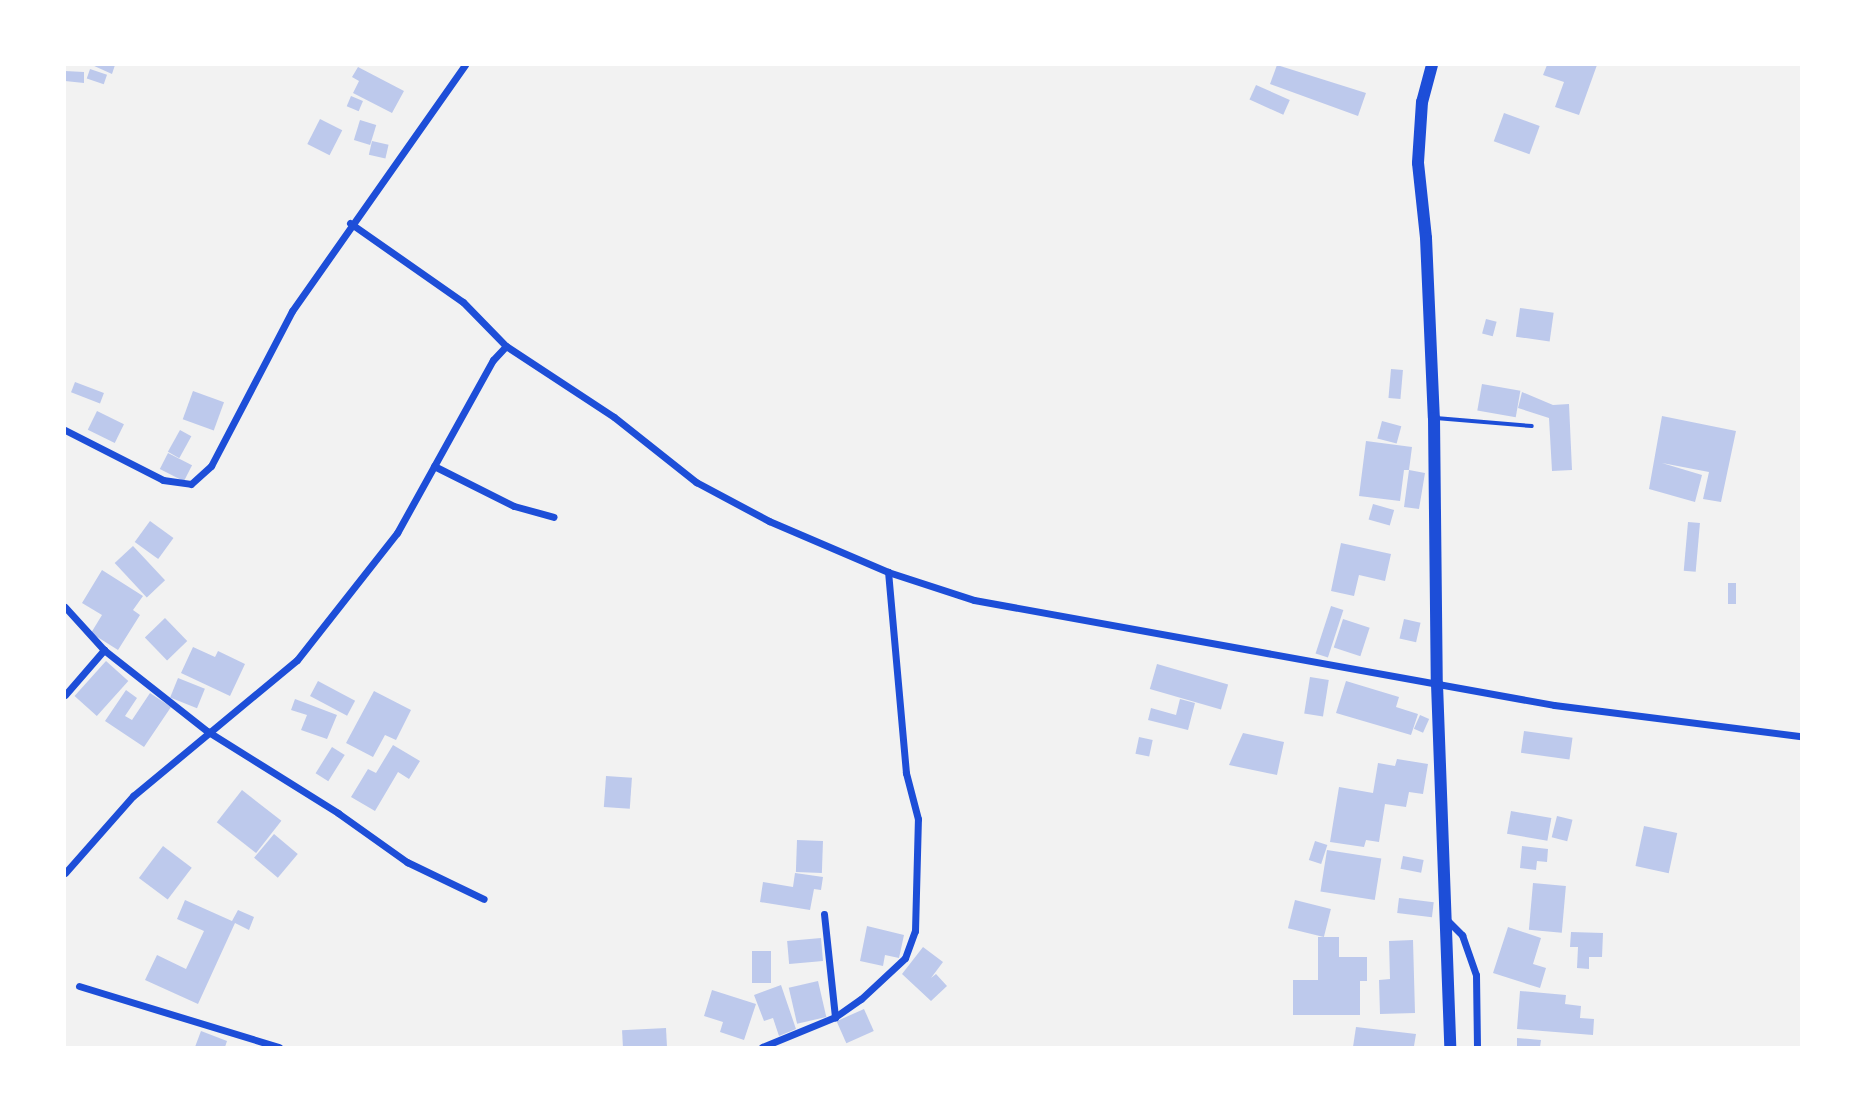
<!DOCTYPE html>
<style>
body{margin:0}
#map{position:relative;width:1866px;height:1112px;overflow:hidden;background:#f2f2f2;font-family:Bitter,serif}
div>[style]{position:absolute}
.building>*{inset:0;background:#bdc9ec;transform-origin:0 0}
.service>*{height:3.5px;margin:-1.75px;padding:0 1.75px;transform-origin:1.75px;border-radius:1.75px;background:#1d4ed8}
.minor>*{height:7px;margin:-3.5px;padding:0 3.5px;transform-origin:3.5px;border-radius:3.5px;background:#1d4ed8}
.trunk>*{height:12px;margin:-6px;padding:0 6px;transform-origin:6px;border-radius:6px;background:#1d4ed8}
span{translate:-50% -50%;white-space:nowrap;text-align:center;line-height:1.15;-webkit-text-stroke:5px #fff;paint-order:stroke}
.frame{position:absolute;inset:0;border:66px solid #fff;pointer-events:none}
</style>
<div id="map">
<div class="building">
<div style="clip-path:polygon(92px 65px,115px 65px,112px 74px)"></div>
<div style="clip-path:polygon(1277px 65px,1366px 93px,1358px 116px,1270px 84px)"></div>
<div style="clip-path:polygon(1547px 65px,1597px 65px,1579px 115px,1555px 107px,1564px 82px,1543px 75px)"></div>
<div style="clip-path:polygon(358px 67px,404px 91px,392px 113px,353px 93px,359px 81px,352px 77px)"></div>
<div style="left:90px;top:69px;width:18px;height:10px;rotate:19deg"></div>
<div style="clip-path:polygon(65px 71px,84px 72px,84px 83px,65px 81px)"></div>
<div style="left:1256px;top:85px;width:37px;height:16px;rotate:24deg"></div>
<div style="left:351px;top:96px;width:13px;height:11px;rotate:23deg"></div>
<div style="left:1504px;top:113px;width:38px;height:30px;rotate:20deg"></div>
<div style="left:320px;top:119px;width:25px;height:28px;rotate:27deg"></div>
<div style="left:360px;top:120px;width:17px;height:21px;rotate:17deg"></div>
<div style="left:372px;top:141px;width:17px;height:14px;rotate:13deg"></div>
<div style="left:1520px;top:308px;width:34px;height:29px;rotate:8deg"></div>
<div style="left:1486px;top:319px;width:11px;height:15px;rotate:15deg"></div>
<div style="left:1391px;top:369px;width:12px;height:29px;rotate:5deg"></div>
<div style="left:75px;top:382px;width:31px;height:11px;rotate:21deg"></div>
<div style="left:1482px;top:384px;width:39px;height:27px;rotate:10deg"></div>
<div style="left:193px;top:391px;width:33px;height:30px;rotate:20deg"></div>
<div style="clip-path:polygon(1522px 392px,1553px 405px,1569px 404px,1572px 470px,1552px 471px,1549px 418px,1518px 408px)"></div>
<div style="left:97px;top:411px;width:30px;height:21px;rotate:26deg"></div>
<div style="clip-path:polygon(1662px 416px,1736px 431px,1721px 502px,1703px 499px,1709px 472px,1662px 463px,1702px 475px,1695px 502px,1649px 489px)"></div>
<div style="left:1382px;top:421px;width:20px;height:18px;rotate:15deg"></div>
<div style="left:180px;top:430px;width:13px;height:25px;rotate:29deg"></div>
<div style="clip-path:polygon(1366px 441px,1412px 447px,1409px 470px,1425px 473px,1419px 509px,1404px 507px,1409px 470px,1404px 470px,1400px 501px,1359px 496px)"></div>
<div style="left:168px;top:453px;width:27px;height:18px;rotate:27deg"></div>
<div style="left:1373px;top:504px;width:22px;height:16px;rotate:16deg"></div>
<div style="left:150px;top:521px;width:29px;height:26px;rotate:36deg"></div>
<div style="left:1688px;top:522px;width:12px;height:49px;rotate:5deg"></div>
<div style="clip-path:polygon(1341px 543px,1391px 554px,1385px 581px,1359px 575px,1354px 596px,1331px 591px)"></div>
<div style="left:133px;top:546px;width:47px;height:25px;rotate:47deg"></div>
<div style="clip-path:polygon(102px 570px,143px 596px,133px 610px,140px 615px,118px 650px,91px 633px,102px 615px,82px 603px)"></div>
<div style="left:1728px;top:583px;width:8px;height:21px"></div>
<div style="left:1331px;top:606px;width:13px;height:50px;rotate:18deg"></div>
<div style="left:165px;top:618px;width:32px;height:28px;rotate:46deg"></div>
<div style="left:1343px;top:619px;width:28px;height:30px;rotate:18deg"></div>
<div style="left:1404px;top:619px;width:17px;height:20px;rotate:13deg"></div>
<div style="clip-path:polygon(193px 647px,215px 657px,218px 651px,245px 664px,230px 696px,181px 673px)"></div>
<div style="left:106px;top:661px;width:30px;height:47px;rotate:42deg"></div>
<div style="left:1157px;top:664px;width:74px;height:26px;rotate:16deg"></div>
<div style="left:1310px;top:677px;width:19px;height:37px;rotate:9deg"></div>
<div style="left:178px;top:678px;width:29px;height:21px;rotate:22deg"></div>
<div style="left:318px;top:681px;width:42px;height:17px;rotate:28deg"></div>
<div style="clip-path:polygon(1346px 681px,1399px 697px,1396px 707px,1418px 714px,1411px 735px,1336px 713px)"></div>
<div style="clip-path:polygon(126px 690px,137px 698px,125px 716px,132px 720px,150px 693px,171px 707px,144px 747px,105px 721px)"></div>
<div style="clip-path:polygon(374px 691px,411px 710px,396px 740px,385px 735px,373px 757px,346px 743px)"></div>
<div style="clip-path:polygon(295px 699px,337px 715px,327px 739px,301px 730px,307px 715px,291px 710px)"></div>
<div style="clip-path:polygon(1180px 699px,1195px 703px,1188px 730px,1148px 720px,1151px 708px,1176px 715px)"></div>
<div style="left:1420px;top:715px;width:10px;height:15px;rotate:24deg"></div>
<div style="left:1524px;top:731px;width:49px;height:22px;rotate:8deg"></div>
<div style="clip-path:polygon(1243px 733px,1284px 742px,1277px 775px,1229px 765px)"></div>
<div style="left:1139px;top:737px;width:14px;height:17px;rotate:12deg"></div>
<div style="clip-path:polygon(393px 745px,420px 761px,409px 779px,398px 772px,375px 811px,351px 797px,368px 769px,376px 773px)"></div>
<div style="left:332px;top:747px;width:15px;height:31px;rotate:32deg"></div>
<div style="clip-path:polygon(1397px 759px,1428px 764px,1423px 794px,1409px 792px,1406px 807px,1385px 804px,1379px 842px,1366px 840px,1364px 847px,1330px 842px,1339px 787px,1373px 793px,1378px 763px,1395px 766px)"></div>
<div style="left:606px;top:776px;width:26px;height:31px;rotate:4deg"></div>
<div style="left:242px;top:790px;width:50px;height:41px;rotate:38deg"></div>
<div style="left:1511px;top:811px;width:41px;height:23px;rotate:10deg"></div>
<div style="left:1557px;top:816px;width:16px;height:22px;rotate:14deg"></div>
<div style="left:1644px;top:826px;width:34px;height:41px;rotate:12deg"></div>
<div style="left:274px;top:834px;width:31px;height:31px;rotate:40deg"></div>
<div style="left:797px;top:840px;width:26px;height:32px;rotate:2deg"></div>
<div style="left:1315px;top:841px;width:13px;height:20px;rotate:18deg"></div>
<div style="left:163px;top:846px;width:36px;height:40px;rotate:37deg"></div>
<div style="clip-path:polygon(1522px 846px,1548px 849px,1547px 862px,1537px 861px,1536px 870px,1520px 868px)"></div>
<div style="left:1327px;top:850px;width:55px;height:42px;rotate:9deg"></div>
<div style="left:1403px;top:856px;width:21px;height:13px;rotate:11deg"></div>
<div style="clip-path:polygon(795px 873px,823px 877px,821px 890px,814px 889px,810px 910px,760px 902px,763px 882px,793px 887px)"></div>
<div style="left:1533px;top:883px;width:33px;height:47px;rotate:5deg"></div>
<div style="left:1399px;top:898px;width:35px;height:15px;rotate:7deg"></div>
<div style="clip-path:polygon(185px 900px,232px 921px,238px 910px,254px 917px,249px 930px,235px 923px,198px 1004px,145px 980px,157px 955px,186px 969px,204px 931px,177px 919px)"></div>
<div style="left:1295px;top:900px;width:37px;height:29px;rotate:14deg"></div>
<div style="clip-path:polygon(867px 926px,904px 935px,899px 958px,885px 955px,883px 966px,860px 961px)"></div>
<div style="clip-path:polygon(1508px 927px,1541px 938px,1533px 964px,1546px 968px,1540px 988px,1493px 973px)"></div>
<div style="clip-path:polygon(1571px 932px,1603px 933px,1602px 957px,1589px 957px,1589px 969px,1577px 968px,1578px 947px,1570px 947px)"></div>
<div style="clip-path:polygon(1318px 937px,1339px 937px,1339px 957px,1367px 957px,1367px 981px,1360px 981px,1360px 1015px,1293px 1015px,1293px 980px,1318px 980px)"></div>
<div style="left:821px;top:938px;width:23px;height:34px;rotate:85deg"></div>
<div style="clip-path:polygon(1413px 940px,1415px 1013px,1380px 1014px,1379px 980px,1390px 979px,1389px 941px)"></div>
<div style="clip-path:polygon(923px 947px,943px 962px,931px 978px,936px 974px,947px 986px,931px 1001px,902px 974px)"></div>
<div style="left:771px;top:951px;width:32px;height:19px;rotate:90deg"></div>
<div style="left:818px;top:981px;width:37px;height:30px;rotate:77deg"></div>
<div style="clip-path:polygon(781px 985px,796px 1029px,779px 1036px,773px 1018px,764px 1021px,754px 995px)"></div>
<div style="clip-path:polygon(712px 990px,756px 1004px,744px 1040px,720px 1032px,723px 1022px,704px 1016px)"></div>
<div style="clip-path:polygon(1520px 991px,1566px 995px,1565px 1004px,1581px 1006px,1580px 1018px,1594px 1019px,1593px 1035px,1517px 1029px)"></div>
<div style="left:864px;top:1009px;width:24px;height:30px;rotate:66deg"></div>
<div style="clip-path:polygon(1356px 1027px,1416px 1034px,1414px 1046px,1353px 1047px)"></div>
<div style="left:666px;top:1028px;width:19px;height:44px;rotate:87deg"></div>
<div style="clip-path:polygon(201px 1031px,227px 1041px,225px 1047px,195px 1047px)"></div>
<div style="clip-path:polygon(1517px 1038px,1541px 1040px,1540px 1047px,1517px 1047px)"></div>
</div>
<div class="service">
<div style="left:1436px;top:418px;width:96px;rotate:4.8deg"></div>
</div>
<div class="minor">
<div style="left:350px;top:223px;width:138px;rotate:35deg"></div>
<div style="left:463px;top:302px;width:62px;rotate:45.7deg"></div>
<div style="left:65px;top:430px;width:110px;rotate:27deg"></div>
<div style="left:163px;top:480px;width:28px;rotate:8deg"></div>
<div style="left:191px;top:484px;width:27px;rotate:-42deg"></div>
<div style="left:211px;top:466px;width:175px;rotate:-62.4deg"></div>
<div style="left:292px;top:311px;width:301px;rotate:-54.9deg"></div>
<div style="left:434px;top:466px;width:89px;rotate:26.6deg"></div>
<div style="left:514px;top:506px;width:41px;rotate:15.4deg"></div>
<div style="left:65px;top:607px;width:58px;rotate:47.8deg"></div>
<div style="left:104px;top:650px;width:131px;rotate:38.2deg"></div>
<div style="left:207px;top:731px;width:155px;rotate:32deg"></div>
<div style="left:338px;top:813px;width:85px;rotate:35.4deg"></div>
<div style="left:407px;top:862px;width:85px;rotate:25.7deg"></div>
<div style="left:65px;top:695px;width:60px;rotate:-49.1deg"></div>
<div style="left:65px;top:873px;width:103px;rotate:-48.6deg"></div>
<div style="left:133px;top:796px;width:213px;rotate:-39.7deg"></div>
<div style="left:297px;top:660px;width:162px;rotate:-51.8deg"></div>
<div style="left:397px;top:533px;width:198px;rotate:-61deg"></div>
<div style="left:493px;top:360px;width:19px;rotate:-47deg"></div>
<div style="left:506px;top:346px;width:129px;rotate:33.3deg"></div>
<div style="left:614px;top:417px;width:105px;rotate:38.4deg"></div>
<div style="left:696px;top:482px;width:83px;rotate:28.1deg"></div>
<div style="left:769px;top:521px;width:129px;rotate:23.2deg"></div>
<div style="left:888px;top:572px;width:90px;rotate:18deg"></div>
<div style="left:974px;top:600px;width:589px;rotate:10.26deg"></div>
<div style="left:1554px;top:705px;width:249px;rotate:7.2deg"></div>
<div style="left:824px;top:914px;width:104px;rotate:83.9deg"></div>
<div style="left:1446px;top:919px;width:23px;rotate:45deg"></div>
<div style="left:1462px;top:935px;width:42px;rotate:70.7deg"></div>
<div style="left:1476px;top:975px;width:72px;rotate:89.2deg"></div>
<div style="left:79px;top:986px;width:209px;rotate:17deg"></div>
<div style="left:762px;top:1047px;width:79px;rotate:-22.3deg"></div>
<div style="left:835px;top:1017px;width:32px;rotate:-35deg"></div>
<div style="left:861px;top:999px;width:60px;rotate:-43deg"></div>
<div style="left:905px;top:958px;width:29px;rotate:-70deg"></div>
<div style="left:915px;top:931px;width:112px;rotate:-88.5deg"></div>
<div style="left:918px;top:819px;width:48px;rotate:-104.6deg"></div>
<div style="left:906px;top:773px;width:202px;rotate:-95.1deg"></div>
</div>
<div class="trunk">
<div style="left:1432px;top:65px;width:38px;rotate:105deg"></div>
<div style="left:1422px;top:102px;width:61px;rotate:93.8deg"></div>
<div style="left:1418px;top:163px;width:75px;rotate:83.9deg"></div>
<div style="left:1426px;top:238px;width:180px;rotate:87.5deg"></div>
<div style="left:1434px;top:418px;width:266px;rotate:89.4deg"></div>
<div style="left:1437px;top:684px;width:363px;rotate:87.9deg"></div>
</div>
<div class="frame"></div>
</div>
